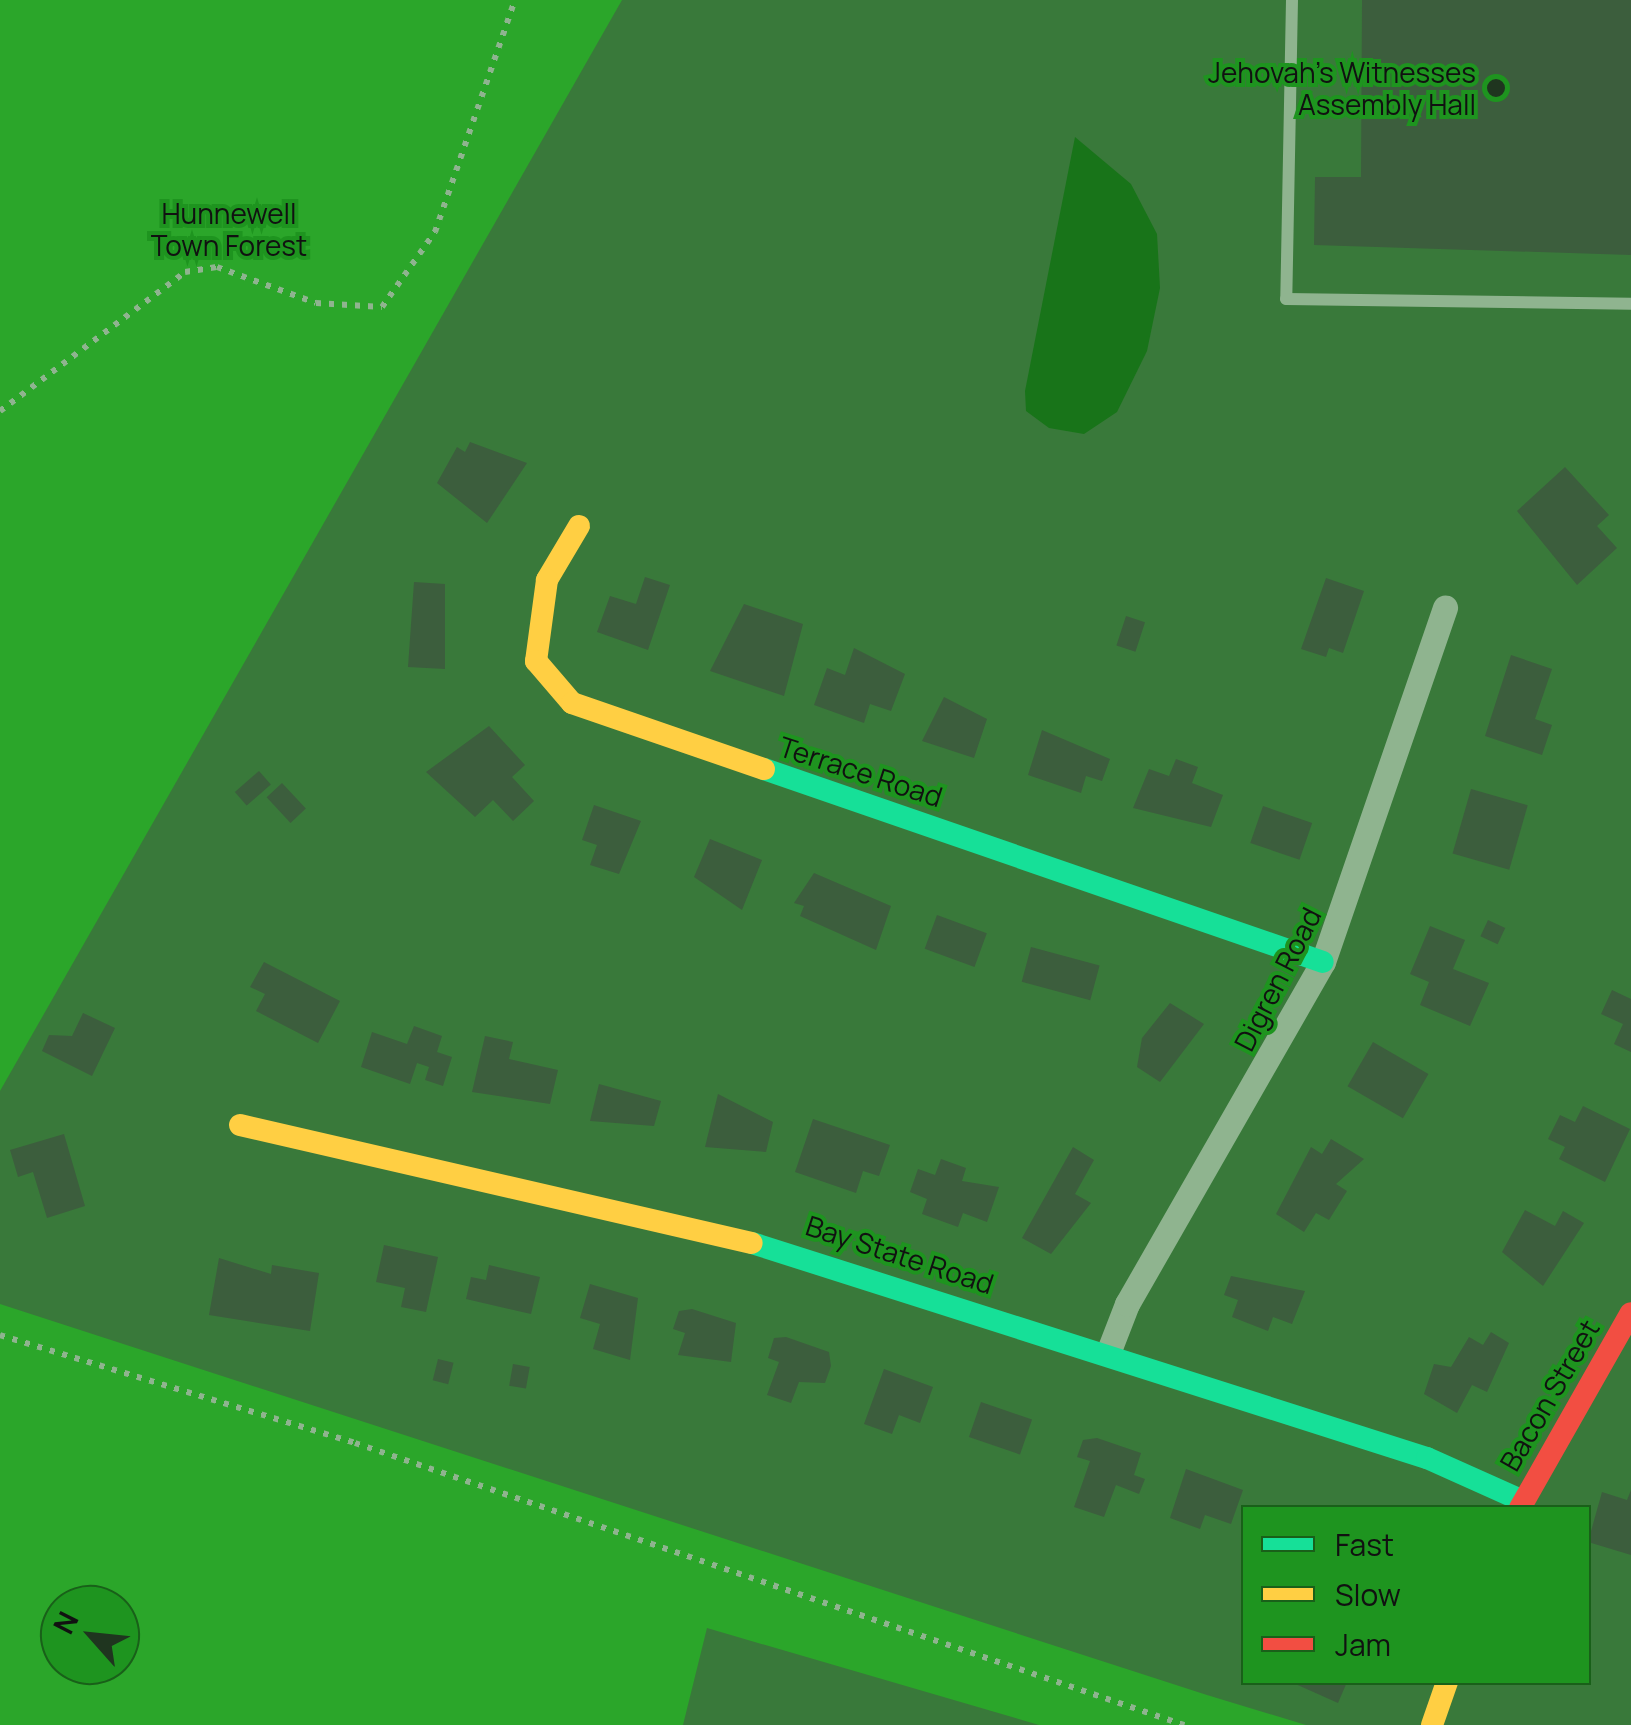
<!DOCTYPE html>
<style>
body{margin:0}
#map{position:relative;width:1631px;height:1725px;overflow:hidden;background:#39793a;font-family:Manrope,sans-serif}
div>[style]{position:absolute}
.green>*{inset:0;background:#2ba62a}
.water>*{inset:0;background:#187419}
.building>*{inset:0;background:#3c5e3d;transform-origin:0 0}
.path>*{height:6px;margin-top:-3px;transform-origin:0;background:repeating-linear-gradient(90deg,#8fb48f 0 5px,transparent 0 13px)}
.lane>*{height:12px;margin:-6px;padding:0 6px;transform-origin:6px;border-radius:6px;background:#8fb48f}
.street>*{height:25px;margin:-12.5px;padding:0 12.5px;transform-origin:12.5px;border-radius:12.5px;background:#8fb48f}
.fast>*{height:22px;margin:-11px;padding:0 11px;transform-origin:11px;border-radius:11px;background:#16e098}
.slow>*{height:22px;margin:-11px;padding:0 11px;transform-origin:11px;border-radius:11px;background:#ffcf43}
.jam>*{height:22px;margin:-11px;padding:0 11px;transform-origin:11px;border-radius:11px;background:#f24e42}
.dots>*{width:28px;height:28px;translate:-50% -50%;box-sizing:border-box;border:5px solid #1e941f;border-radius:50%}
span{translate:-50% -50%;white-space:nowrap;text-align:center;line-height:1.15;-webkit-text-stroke:8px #1e941f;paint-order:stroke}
.poi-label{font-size:28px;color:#111}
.right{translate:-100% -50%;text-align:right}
.park-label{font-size:28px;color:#111}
.street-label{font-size:28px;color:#111}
.legend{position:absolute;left:1241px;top:1505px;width:350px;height:180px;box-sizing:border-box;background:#1e941f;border:2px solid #196019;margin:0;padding:12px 18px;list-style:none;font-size:30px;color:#111}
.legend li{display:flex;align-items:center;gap:20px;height:50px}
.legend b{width:50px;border:2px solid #196019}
.north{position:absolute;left:40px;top:1585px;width:100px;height:100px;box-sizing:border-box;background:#1e941f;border:2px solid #196019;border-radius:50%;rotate:297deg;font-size:28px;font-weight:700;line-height:40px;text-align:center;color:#111}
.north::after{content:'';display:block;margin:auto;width:35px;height:45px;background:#1f351f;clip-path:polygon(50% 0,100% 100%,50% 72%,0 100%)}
</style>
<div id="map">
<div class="green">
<div style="clip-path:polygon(0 0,622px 0,0 1091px)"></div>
<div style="clip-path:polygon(evenodd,0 1304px,1207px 1695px,1306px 1725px,1039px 1725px,707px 1628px,683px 1725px,0 1725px,0 1304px,120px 1605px,120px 1665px,60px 1665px,60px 1605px,120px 1605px)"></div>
</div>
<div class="water">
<div style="clip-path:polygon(1075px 137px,1131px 184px,1157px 234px,1160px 288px,1147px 351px,1117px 412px,1084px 434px,1049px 428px,1026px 411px,1025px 391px)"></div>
</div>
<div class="building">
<div style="clip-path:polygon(1362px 0,1631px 0,1631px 255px,1314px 245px,1315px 177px,1361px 177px)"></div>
<div style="clip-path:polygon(470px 442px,527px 463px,487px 523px,437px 483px,457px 447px,465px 452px)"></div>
<div style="clip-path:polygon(1565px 467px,1609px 515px,1597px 526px,1617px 548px,1577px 585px,1517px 511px)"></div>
<div style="clip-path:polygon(645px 577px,670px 585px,648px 650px,597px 632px,610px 596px,636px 604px)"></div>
<div style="clip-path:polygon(1326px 578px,1364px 591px,1343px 653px,1329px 648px,1326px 657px,1301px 649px)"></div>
<div style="clip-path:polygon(414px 582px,445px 584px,445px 669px,408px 667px)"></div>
<div style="clip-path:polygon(744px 604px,803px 624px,784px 696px,710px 671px)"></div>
<div style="left:1126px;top:616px;width:20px;height:31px;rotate:18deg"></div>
<div style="clip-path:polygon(854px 648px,905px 674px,891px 711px,870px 704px,864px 723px,814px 705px,827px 668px,845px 675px)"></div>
<div style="clip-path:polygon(1511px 655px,1552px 669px,1535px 719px,1552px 725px,1542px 755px,1485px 736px)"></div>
<div style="clip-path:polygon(944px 697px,987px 719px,974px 758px,922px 741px)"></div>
<div style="clip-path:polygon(489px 726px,525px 765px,512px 777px,534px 801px,513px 821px,493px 800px,475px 817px,426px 772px)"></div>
<div style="clip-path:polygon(1042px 730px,1110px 759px,1102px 781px,1086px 776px,1081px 793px,1028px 775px)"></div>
<div style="clip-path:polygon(1176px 759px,1198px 767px,1192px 783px,1223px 795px,1211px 827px,1133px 808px,1149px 769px,1169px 776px)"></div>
<div style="left:259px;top:771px;width:18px;height:32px;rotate:49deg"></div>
<div style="left:282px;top:783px;width:35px;height:21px;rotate:47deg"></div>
<div style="left:1471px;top:789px;width:59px;height:67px;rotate:16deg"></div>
<div style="clip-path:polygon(594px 805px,641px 821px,619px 874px,590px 865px,597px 845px,582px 840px)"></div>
<div style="left:1263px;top:806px;width:52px;height:39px;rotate:19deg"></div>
<div style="clip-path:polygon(710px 839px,762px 860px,742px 910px,694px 877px)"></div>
<div style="clip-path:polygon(814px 873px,891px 906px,876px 950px,800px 916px,804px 906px,794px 903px)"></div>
<div style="left:937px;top:915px;width:53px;height:36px;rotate:20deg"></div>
<div style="left:1488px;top:920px;width:19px;height:18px;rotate:25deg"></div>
<div style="clip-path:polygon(1430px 926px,1465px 940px,1453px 969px,1489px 983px,1470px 1026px,1420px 1005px,1429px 982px,1410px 974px)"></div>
<div style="left:1031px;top:947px;width:71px;height:36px;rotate:15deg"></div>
<div style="clip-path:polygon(264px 962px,340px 1001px,318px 1043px,256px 1011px,265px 994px,250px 987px)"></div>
<div style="clip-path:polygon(1612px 990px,1631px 999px,1631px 1052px,1614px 1044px,1623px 1024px,1601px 1014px)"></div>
<div style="clip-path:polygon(1170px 1003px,1204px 1024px,1160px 1082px,1137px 1067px,1142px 1038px)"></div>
<div style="clip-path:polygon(83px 1013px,115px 1028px,92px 1076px,42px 1051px,49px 1035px,72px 1036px)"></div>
<div style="clip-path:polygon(414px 1026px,442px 1036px,437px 1052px,452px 1057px,443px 1086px,425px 1080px,429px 1067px,417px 1063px,410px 1084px,361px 1067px,372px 1032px,407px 1044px)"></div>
<div style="clip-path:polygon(485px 1036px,513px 1042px,509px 1059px,558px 1070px,550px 1104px,472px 1092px)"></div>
<div style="left:1373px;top:1042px;width:64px;height:51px;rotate:30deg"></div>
<div style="clip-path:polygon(599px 1084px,661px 1101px,654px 1126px,590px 1121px)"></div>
<div style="clip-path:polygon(718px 1094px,773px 1122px,766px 1152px,705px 1147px)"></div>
<div style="clip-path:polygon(1583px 1106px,1630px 1129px,1605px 1182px,1559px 1159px,1565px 1147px,1548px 1139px,1560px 1115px,1575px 1122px)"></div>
<div style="clip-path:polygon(813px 1119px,890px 1145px,879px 1176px,863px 1171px,856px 1193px,795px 1172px)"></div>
<div style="clip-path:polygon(64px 1134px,85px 1206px,47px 1218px,33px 1172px,18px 1177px,10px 1150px)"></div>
<div style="clip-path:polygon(1331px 1139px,1364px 1159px,1336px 1184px,1347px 1191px,1329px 1220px,1316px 1213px,1304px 1232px,1276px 1214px,1311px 1147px,1322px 1154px)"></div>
<div style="clip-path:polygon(1073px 1147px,1094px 1160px,1075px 1194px,1091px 1203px,1051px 1254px,1022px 1238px)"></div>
<div style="clip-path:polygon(941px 1159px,966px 1168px,962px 1181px,999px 1187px,987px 1222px,963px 1213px,958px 1227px,922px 1214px,927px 1199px,910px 1192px,918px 1169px,935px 1175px)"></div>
<div style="clip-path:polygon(1525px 1210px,1555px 1226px,1563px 1211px,1584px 1223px,1543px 1286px,1502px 1252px)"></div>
<div style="clip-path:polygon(384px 1245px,438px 1257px,426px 1312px,401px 1307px,405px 1288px,376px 1282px)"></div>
<div style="clip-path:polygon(219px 1258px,271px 1274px,272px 1265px,319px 1273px,310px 1331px,209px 1315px)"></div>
<div style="clip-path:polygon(489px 1265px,540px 1277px,531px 1314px,466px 1299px,471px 1277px,486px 1280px)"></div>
<div style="clip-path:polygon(1231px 1276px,1305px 1291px,1292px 1324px,1273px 1317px,1268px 1331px,1232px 1317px,1238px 1300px,1224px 1295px)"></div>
<div style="clip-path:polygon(590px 1284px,638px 1298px,630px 1360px,593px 1349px,600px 1324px,580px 1318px)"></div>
<div style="clip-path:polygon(692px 1309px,736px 1323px,731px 1362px,678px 1355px,685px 1333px,673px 1329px,679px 1311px)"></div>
<div style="clip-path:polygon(1491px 1332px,1509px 1343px,1487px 1392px,1472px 1385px,1457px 1413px,1424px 1394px,1434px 1364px,1451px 1367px,1469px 1337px,1483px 1345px)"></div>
<div style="clip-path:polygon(786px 1337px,829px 1352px,831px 1366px,825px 1383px,799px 1382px,791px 1403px,767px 1395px,779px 1362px,768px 1358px,774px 1338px)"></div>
<div style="left:438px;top:1359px;width:16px;height:22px;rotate:14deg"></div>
<div style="left:513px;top:1364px;width:17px;height:22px;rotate:10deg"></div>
<div style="clip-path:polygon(884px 1369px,933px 1387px,920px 1423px,899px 1415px,892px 1434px,864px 1424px)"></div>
<div style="left:981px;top:1402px;width:54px;height:37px;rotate:19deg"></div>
<div style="clip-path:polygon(1097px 1438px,1141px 1453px,1134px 1475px,1145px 1479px,1139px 1494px,1116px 1485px,1104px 1517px,1074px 1507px,1090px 1461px,1077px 1457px,1083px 1440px)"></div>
<div style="clip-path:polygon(1186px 1469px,1243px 1490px,1231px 1524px,1205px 1515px,1200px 1529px,1170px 1518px)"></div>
<div style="clip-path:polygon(1631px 1490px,1631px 1555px,1588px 1542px,1602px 1492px,1627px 1500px)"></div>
<div style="clip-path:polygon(1291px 1682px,1347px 1682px,1338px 1703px)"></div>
</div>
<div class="path">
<div style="left:0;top:411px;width:231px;rotate:-36.9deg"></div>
<div style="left:185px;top:272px;width:32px;rotate:-9deg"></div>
<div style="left:217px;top:267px;width:105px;rotate:20deg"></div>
<div style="left:316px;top:303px;width:66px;rotate:3.5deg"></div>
<div style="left:382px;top:307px;width:92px;rotate:-54.8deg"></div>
<div style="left:435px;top:232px;width:245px;rotate:-71deg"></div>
<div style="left:0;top:1335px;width:371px;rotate:16.9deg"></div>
<div style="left:355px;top:1443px;width:876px;rotate:18.79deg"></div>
</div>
<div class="lane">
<div style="left:1292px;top:0;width:299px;rotate:91.1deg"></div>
<div style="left:1286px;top:299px;width:345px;rotate:0.8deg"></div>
</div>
<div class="street">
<div style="left:1108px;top:1353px;width:53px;rotate:-68.8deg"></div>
<div style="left:1127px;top:1304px;width:394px;rotate:-60.2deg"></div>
<div style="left:1323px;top:962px;width:375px;rotate:-71deg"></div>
</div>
<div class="fast">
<div style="left:764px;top:769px;width:591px;rotate:19.05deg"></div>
<div style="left:752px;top:1243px;width:708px;rotate:17.67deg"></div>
<div style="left:1427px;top:1458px;width:105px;rotate:24.1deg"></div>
</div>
<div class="slow">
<div style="left:579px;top:526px;width:63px;rotate:120.7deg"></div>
<div style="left:547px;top:580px;width:82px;rotate:97.7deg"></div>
<div style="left:536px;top:661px;width:55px;rotate:49.4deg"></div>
<div style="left:572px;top:703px;width:203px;rotate:19deg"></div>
<div style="left:240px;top:1125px;width:525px;rotate:12.98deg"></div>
<div style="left:1432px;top:1725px;width:46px;rotate:-70.8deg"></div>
</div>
<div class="jam">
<div style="left:1520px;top:1508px;width:224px;rotate:-60.4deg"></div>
</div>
<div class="dots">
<div style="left:1496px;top:88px;background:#1f351f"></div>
</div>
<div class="poi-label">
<span class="right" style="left:1476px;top:88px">Jehovah's Witnesses<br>Assembly Hall</span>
</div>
<div class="park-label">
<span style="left:229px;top:229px">Hunnewell<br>Town Forest</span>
</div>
<div class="street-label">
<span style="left:861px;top:771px;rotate:18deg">Terrace Road</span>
<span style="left:1277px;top:979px;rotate:-63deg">Digren Road</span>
<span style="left:900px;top:1254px;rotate:18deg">Bay State Road</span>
<span style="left:1549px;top:1395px;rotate:-60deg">Bacon Street</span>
</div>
<ul class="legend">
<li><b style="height:12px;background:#16e098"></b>Fast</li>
<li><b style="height:12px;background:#ffcf43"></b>Slow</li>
<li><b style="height:12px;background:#f24e42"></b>Jam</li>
</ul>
<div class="north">N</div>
</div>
